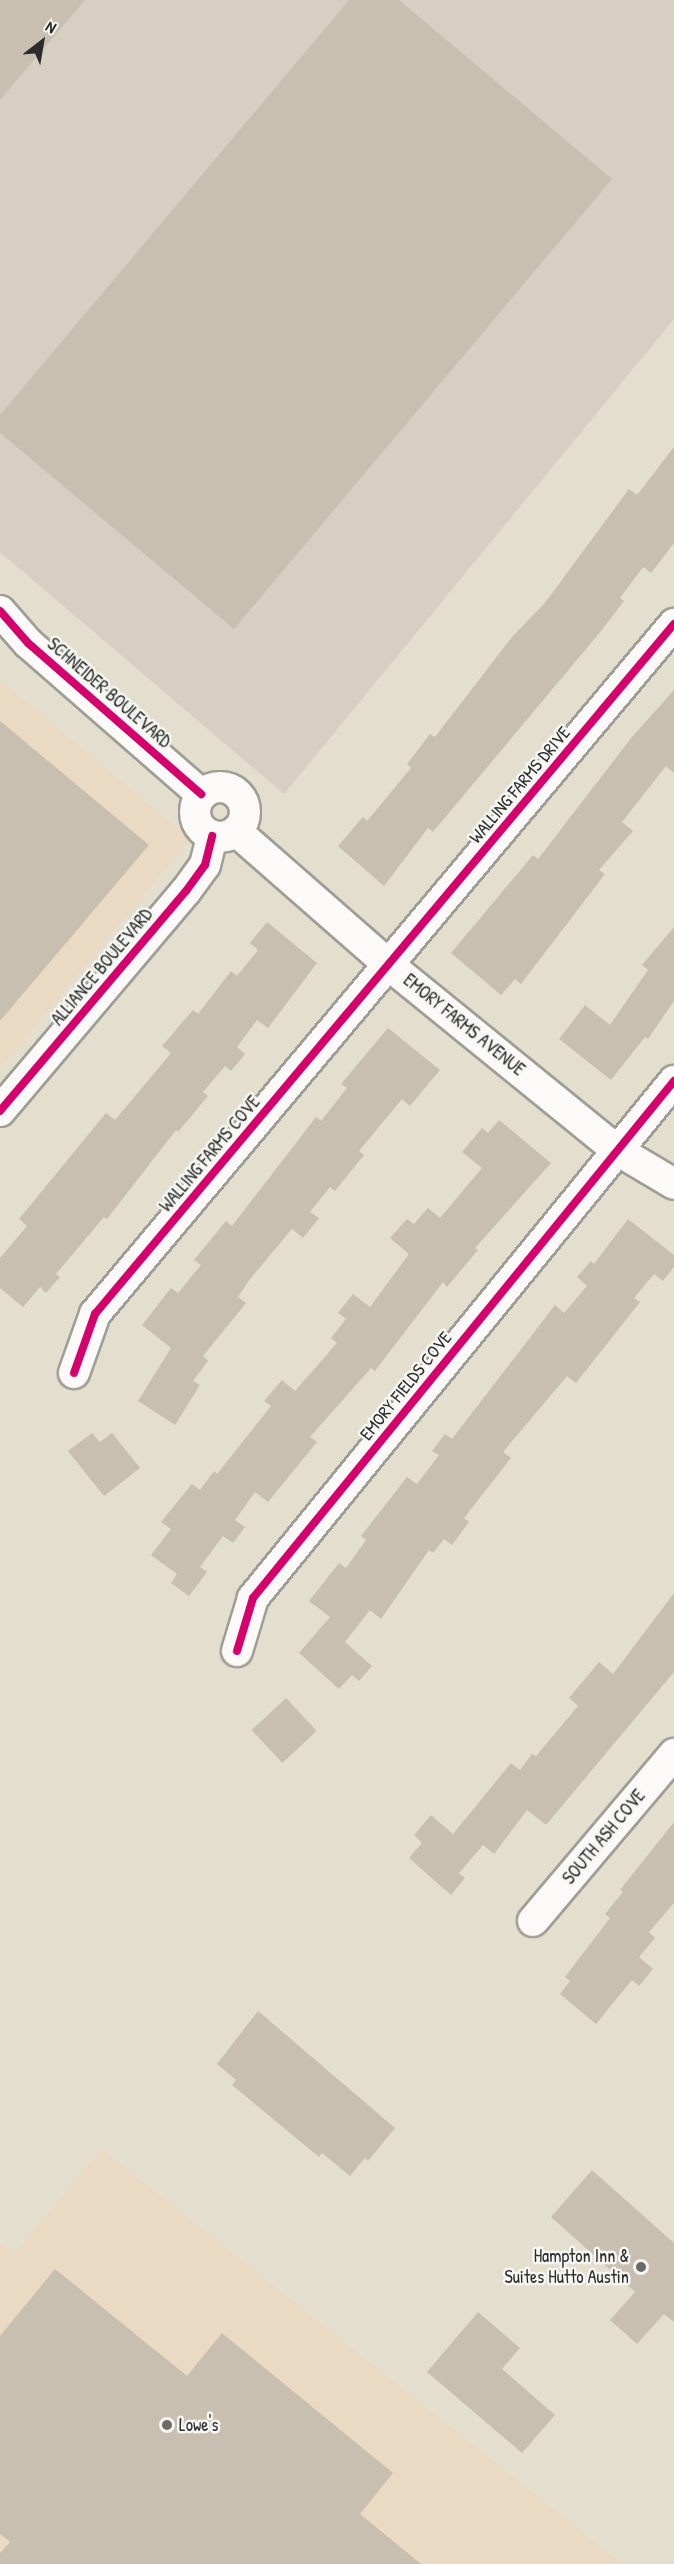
<!DOCTYPE html>
<style>
body{margin:0}
#map{position:relative;width:674px;height:2564px;overflow:hidden;background:#e3dece;font-family:"Patrick Hand",sans-serif}
div>[style]{position:absolute}
.built>*{inset:0;background:#eadac4}
.industrial>*{inset:0;background:#d7cfc2}
.building>*{inset:0;background:#c8bfb0;transform-origin:0 0}
.roads{filter:drop-shadow(2px 0 #a09e94) drop-shadow(-2px 0 #a09e94) drop-shadow(0 2px #a09e94) drop-shadow(0 -2px #a09e94)}
.minor>*{height:30px;margin:-15px;padding:0 15px;transform-origin:15px;border-radius:15px;background:#fbfaf8}
.minor>.ring{margin:-15px;padding:0;box-sizing:content-box;background:none;border:30px solid #fbfaf8;border-radius:50%}
.cycleway>*{height:8px;margin:-4px;padding:0 4px;transform-origin:4px;border-radius:4px;background:#d6006c}
.dots>*{width:16px;height:16px;translate:-50% -50%;box-sizing:border-box;border:3px solid #f6f6f2;border-radius:50%}
span{translate:-50% -50%;white-space:nowrap;text-align:center;line-height:1.15;-webkit-text-stroke:5px #f6f6f2;paint-order:stroke}
.street-label{font-size:18px;color:#2b2b2b}
.poi-label{font-size:18px;color:#2b2b2b}
.right{translate:-100% -50%;text-align:right}
.left{translate:0 -50%;text-align:left}
.north{position:absolute;left:12px;top:12px;width:60px;height:60px;-webkit-text-stroke:4px #f6f6f2;paint-order:stroke;rotate:31deg;font-size:16px;font-weight:700;line-height:24px;text-align:center;color:#2b2b2b}
.north::after{content:'';display:block;margin:auto;width:21px;height:27px;background:#2b2b2b;clip-path:polygon(50% 0,100% 100%,50% 72%,0 100%)}
</style>
<div id="map">
<div class="built">
<div style="clip-path:polygon(0 680px,190px 839px,0 1068px)"></div>
<div style="clip-path:polygon(102px 2149px,622px 2564px,0 2564px,0 2243px,14px 2254px)"></div>
</div>
<div class="industrial">
<div style="clip-path:polygon(0 0,674px 0,674px 319px,284px 794px,0 552px)"></div>
</div>
<div class="building">
<div style="clip-path:polygon(0 0,85px 0,0 100px)"></div>
<div style="clip-path:polygon(349px 0,399px 0,612px 179px,234px 629px,0 433px,0 415px)"></div>
<div style="clip-path:polygon(674px 447px,674px 543px,651px 573px,643px 567px,620px 598px,624px 601px,601px 631px,433px 832px,428px 828px,384px 886px,338px 846px,363px 817px,367px 821px,411px 768px,407px 764px,430px 734px,435px 737px,512px 637px,544px 604px,629px 489px,637px 495px)"></div>
<div style="clip-path:polygon(674px 690px,674px 773px,666px 766px,622px 822px,633px 831px,599px 870px,605px 874px,521px 984px,515px 979px,501px 995px,451px 953px,533px 855px,538px 859px,632px 737px)"></div>
<div style="clip-path:polygon(0 721px,149px 845px,0 1021px)"></div>
<div style="clip-path:polygon(267px 922px,317px 963px,268px 1028px,257px 1020px,237px 1047px,245px 1054px,231px 1071px,225px 1066px,203px 1092px,208px 1096px,178px 1132px,176px 1130px,107px 1219px,104px 1217px,56px 1274px,60px 1277px,46px 1293px,40px 1287px,23px 1307px,0 1288px,0 1258px,27px 1226px,19px 1219px,106px 1113px,115px 1120px,171px 1053px,162px 1046px,193px 1010px,198px 1014px,231px 971px,237px 976px,258px 950px,250px 943px)"></div>
<div style="clip-path:polygon(674px 927px,674px 1001px,648px 1039px,645px 1037px,611px 1080px,559px 1039px,585px 1005px,610px 1025px,648px 970px,642px 965px)"></div>
<div style="clip-path:polygon(388px 1028px,440px 1070px,410px 1106px,402px 1099px,359px 1151px,364px 1155px,335px 1191px,330px 1187px,310px 1212px,319px 1218px,303px 1238px,292px 1229px,250px 1279px,238px 1297px,246px 1303px,203px 1356px,208px 1361px,193px 1381px,200px 1385px,175px 1425px,138px 1401px,171px 1348px,142px 1325px,171px 1288px,178px 1293px,201px 1265px,194px 1260px,226px 1221px,232px 1226px,316px 1117px,321px 1121px,347px 1088px,341px 1084px)"></div>
<div style="clip-path:polygon(499px 1120px,551px 1163px,475px 1248px,478px 1250px,447px 1287px,443px 1282px,375px 1371px,371px 1368px,310px 1437px,317px 1442px,268px 1502px,255px 1492px,235px 1520px,245px 1527px,233px 1543px,223px 1536px,200px 1567px,207px 1572px,189px 1596px,171px 1583px,177px 1574px,151px 1555px,171px 1529px,161px 1522px,192px 1484px,200px 1490px,214px 1471px,217px 1474px,271px 1406px,264px 1401px,282px 1380px,295px 1391px,337px 1343px,331px 1338px,346px 1319px,338px 1313px,353px 1294px,370px 1307px,409px 1254px,390px 1238px,407px 1219px,414px 1224px,428px 1208px,440px 1218px,482px 1168px,462px 1152px,482px 1128px,488px 1133px)"></div>
<div style="clip-path:polygon(628px 1219px,674px 1255px,674px 1267px,663px 1281px,654px 1274px,634px 1298px,640px 1302px,576px 1383px,567px 1376px,503px 1452px,511px 1458px,464px 1518px,469px 1522px,452px 1545px,444px 1539px,433px 1553px,429px 1550px,381px 1619px,370px 1610px,345px 1642px,372px 1666px,359px 1681px,352px 1675px,339px 1689px,299px 1653px,330px 1617px,309px 1601px,339px 1563px,346px 1568px,366px 1540px,361px 1536px,407px 1477px,417px 1484px,439px 1455px,432px 1451px,445px 1434px,452px 1439px,555px 1305px,564px 1313px,587px 1286px,577px 1277px,591px 1261px,594px 1264px)"></div>
<div style="clip-path:polygon(92px 1433px,100px 1442px,112px 1433px,140px 1468px,104px 1496px,68px 1451px)"></div>
<div style="clip-path:polygon(674px 1593px,674px 1672px,546px 1825px,527px 1810px,494px 1854px,483px 1845px,459px 1873px,465px 1878px,451px 1895px,409px 1858px,422px 1843px,414px 1835px,431px 1815px,453px 1834px,511px 1763px,520px 1770px,532px 1754px,536px 1756px,578px 1706px,569px 1698px,599px 1662px,613px 1674px)"></div>
<div style="left:286px;top:1698px;width:45px;height:47px;rotate:47deg"></div>
<div style="clip-path:polygon(674px 1822px,674px 1903px,649px 1932px,655px 1938px,639px 1957px,653px 1969px,639px 1986px,632px 1980px,596px 2024px,560px 1994px,570px 1981px,565px 1977px,610px 1918px,605px 1914px,623px 1892px,620px 1890px)"></div>
<div style="clip-path:polygon(258px 2011px,395px 2128px,368px 2161px,365px 2158px,350px 2176px,322px 2153px,319px 2157px,232px 2085px,236px 2080px,217px 2064px)"></div>
<div style="clip-path:polygon(592px 2170px,674px 2243px,674px 2322px,664px 2314px,637px 2344px,610px 2320px,635px 2292px,551px 2217px)"></div>
<div style="clip-path:polygon(55px 2269px,187px 2376px,222px 2333px,393px 2473px,360px 2514px,421px 2564px,0 2564px,0 2553px,10px 2542px,0 2534px,0 2336px)"></div>
<div style="clip-path:polygon(478px 2312px,520px 2348px,502px 2369px,555px 2415px,522px 2453px,427px 2372px)"></div>
</div>
<div class="roads">
<div class="minor">
<div style="left:0;top:611px;width:43px;rotate:48.8deg"></div>
<div style="left:28px;top:643px;width:230px;rotate:41.1deg"></div>
<div class="ring" style="left:195px;top:787px;width:20px;height:20px"></div>
<div style="left:236px;top:831px;width:203px;rotate:41.2deg"></div>
<div style="left:389px;top:965px;width:294px;rotate:39.1deg"></div>
<div style="left:617px;top:1150px;width:66px;rotate:30.8deg"></div>
<div style="left:0;top:1111px;width:288px;rotate:-49.8deg"></div>
<div style="left:186px;top:891px;width:32px;rotate:-54deg"></div>
<div style="left:205px;top:865px;width:30px;rotate:-76deg"></div>
<div style="left:74px;top:1373px;width:63px;rotate:-70.4deg"></div>
<div style="left:95px;top:1314px;width:901px;rotate:-50deg"></div>
<div style="left:237px;top:1651px;width:55px;rotate:-73.2deg"></div>
<div style="left:253px;top:1598px;width:667px;rotate:-50.84deg"></div>
<div style="left:533px;top:1921px;width:219px;rotate:-49.8deg"></div>
</div>
</div>
<div class="cycleway">
<div style="left:0;top:611px;width:43px;rotate:48.8deg"></div>
<div style="left:28px;top:643px;width:230px;rotate:41.1deg"></div>
<div style="left:0;top:1111px;width:288px;rotate:-49.8deg"></div>
<div style="left:186px;top:891px;width:32px;rotate:-54deg"></div>
<div style="left:205px;top:865px;width:30px;rotate:-76deg"></div>
<div style="left:74px;top:1373px;width:63px;rotate:-70.4deg"></div>
<div style="left:95px;top:1314px;width:901px;rotate:-50deg"></div>
<div style="left:237px;top:1651px;width:55px;rotate:-73.2deg"></div>
<div style="left:253px;top:1598px;width:667px;rotate:-50.84deg"></div>
</div>
<div class="dots">
<div style="left:641px;top:2267px;background:#6b6a64"></div>
<div style="left:167px;top:2425px;background:#6b6a64"></div>
</div>
<div class="street-label">
<span style="left:109px;top:693px;rotate:41deg">SCHNEIDER BOULEVARD</span>
<span style="left:520px;top:785px;rotate:-50deg">WALLING FARMS DRIVE</span>
<span style="left:102px;top:967px;rotate:-50deg">ALLIANCE BOULEVARD</span>
<span style="left:464px;top:1025px;rotate:39deg">EMORY FARMS AVENUE</span>
<span style="left:210px;top:1154px;rotate:-50deg">WALLING FARMS COVE</span>
<span style="left:406px;top:1386px;rotate:-51deg">EMORY FIELDS COVE</span>
<span style="left:604px;top:1837px;rotate:-50deg">SOUTH ASH COVE</span>
</div>
<div class="poi-label">
<span class="right" style="left:629px;top:2267px">Hampton Inn &amp;<br>Suites Hutto Austin</span>
<span class="left" style="left:179px;top:2425px">Lowe's</span>
</div>
<div class="north">N</div>
</div>
